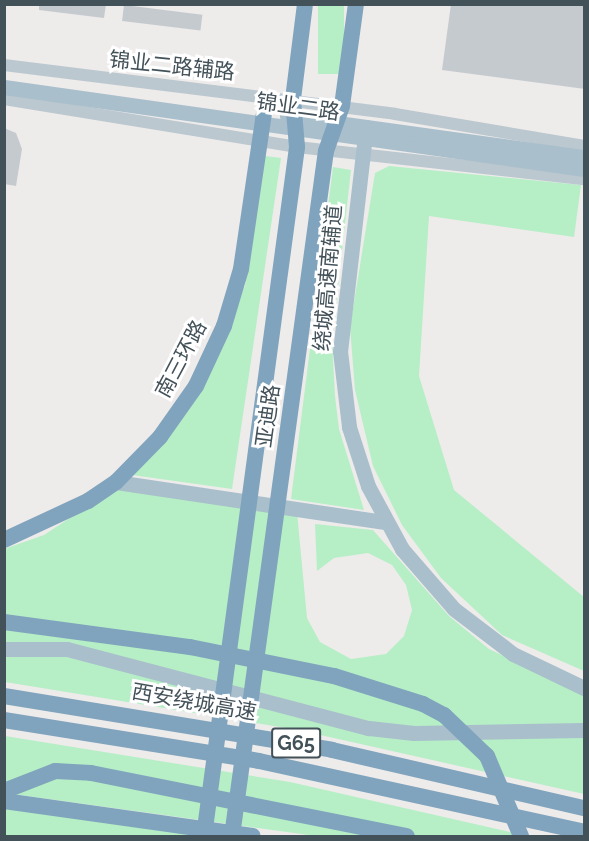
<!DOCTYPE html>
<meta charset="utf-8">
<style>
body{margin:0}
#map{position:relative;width:589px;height:841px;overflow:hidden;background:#eeebeb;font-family:Raleway,"Noto Sans SC",sans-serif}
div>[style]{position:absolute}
.green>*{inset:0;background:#b6efc6;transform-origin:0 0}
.building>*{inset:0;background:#c5cacf;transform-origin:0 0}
.minor>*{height:12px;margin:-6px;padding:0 6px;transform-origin:6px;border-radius:6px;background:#bbc8cf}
.major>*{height:15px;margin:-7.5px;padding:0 7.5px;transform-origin:7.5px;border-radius:7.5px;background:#a9bfcc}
.highway>*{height:16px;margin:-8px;padding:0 8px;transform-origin:8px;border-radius:8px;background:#80a4bd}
span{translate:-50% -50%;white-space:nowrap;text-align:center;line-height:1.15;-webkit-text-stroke:6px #fff;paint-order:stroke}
.shield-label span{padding:2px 4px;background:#fff;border:2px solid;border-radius:4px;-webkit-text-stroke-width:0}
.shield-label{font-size:20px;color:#435159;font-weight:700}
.street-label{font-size:21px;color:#435159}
.frame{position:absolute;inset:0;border:6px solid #435159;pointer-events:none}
</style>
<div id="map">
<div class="green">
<div style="left:318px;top:5px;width:26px;height:69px"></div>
<div style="clip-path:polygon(265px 156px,281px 158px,232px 489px,132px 475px,165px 441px,245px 286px)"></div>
<div style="clip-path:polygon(389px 166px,581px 185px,574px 237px,429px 216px,419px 376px,454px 490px,584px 597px,584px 671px,502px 635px,441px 578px,402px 525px,373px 466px,355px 390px,350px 327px,375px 173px)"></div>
<div style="clip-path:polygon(333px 167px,351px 170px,332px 340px,335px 396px,339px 429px,364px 510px,291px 499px)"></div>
<div style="clip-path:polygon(117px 487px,297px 512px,307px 618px,320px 642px,351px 659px,386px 654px,404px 636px,412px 610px,406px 585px,392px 565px,368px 553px,334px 558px,317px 571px,315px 524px,373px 530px,449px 616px,489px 649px,584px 694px,584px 794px,298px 730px,5px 682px,4px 549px,44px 535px)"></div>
<div style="clip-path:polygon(5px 736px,290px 782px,528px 836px,316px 836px,5px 793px)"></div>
<div style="clip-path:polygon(4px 807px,221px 836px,5px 836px)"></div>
</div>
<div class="building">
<div style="clip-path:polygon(39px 4px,106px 4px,104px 18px,39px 10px)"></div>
<div style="clip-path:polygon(451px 4px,585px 4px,585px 89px,442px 70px)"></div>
<div style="left:124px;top:5px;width:79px;height:16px;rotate:7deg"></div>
<div style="clip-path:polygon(4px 128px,16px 133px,22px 149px,16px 186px,4px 184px)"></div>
</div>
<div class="minor">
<div style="left:4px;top:65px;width:394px;rotate:7.1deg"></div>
<div style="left:395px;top:114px;width:192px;rotate:9.6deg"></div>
<div style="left:4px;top:99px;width:297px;rotate:9.3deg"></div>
<div style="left:297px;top:147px;width:289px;rotate:6.4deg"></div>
</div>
<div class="major">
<div style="left:4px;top:87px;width:586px;rotate:8.05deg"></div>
<div style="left:287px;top:116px;width:300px;rotate:7.9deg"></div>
<div style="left:366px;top:127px;width:226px;rotate:96.6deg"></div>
<div style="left:340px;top:351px;width:77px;rotate:83.2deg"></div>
<div style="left:349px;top:427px;width:62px;rotate:72.1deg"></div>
<div style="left:368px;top:486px;width:72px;rotate:61.6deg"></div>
<div style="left:402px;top:549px;width:79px;rotate:49.1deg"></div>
<div style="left:454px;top:609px;width:74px;rotate:37.3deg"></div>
<div style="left:513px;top:654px;width:79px;rotate:25.6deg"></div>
<div style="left:116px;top:482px;width:272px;rotate:8.5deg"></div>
<div style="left:4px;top:649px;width:63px"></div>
<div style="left:67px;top:649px;width:312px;rotate:14.7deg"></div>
<div style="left:369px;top:728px;width:45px;rotate:6.3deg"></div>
<div style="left:414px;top:733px;width:170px;rotate:-1deg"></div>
</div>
<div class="highway">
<div style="left:4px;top:540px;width:93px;rotate:-24.9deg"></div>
<div style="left:88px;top:501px;width:34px;rotate:-34deg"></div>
<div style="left:116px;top:482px;width:63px;rotate:-45.6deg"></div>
<div style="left:160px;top:437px;width:62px;rotate:-54.8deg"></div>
<div style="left:196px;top:386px;width:66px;rotate:-65deg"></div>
<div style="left:224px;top:326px;width:59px;rotate:-73.4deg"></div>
<div style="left:241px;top:269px;width:158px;rotate:-81.6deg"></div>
<div style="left:4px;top:622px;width:188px;rotate:7.7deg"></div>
<div style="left:190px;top:647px;width:147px;rotate:11.4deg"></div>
<div style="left:334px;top:676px;width:93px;rotate:17.5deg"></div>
<div style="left:423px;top:704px;width:24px;rotate:28deg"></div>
<div style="left:444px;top:715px;width:59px;rotate:43.6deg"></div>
<div style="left:487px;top:756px;width:87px;rotate:67deg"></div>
<div style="left:4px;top:696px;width:332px;rotate:9.3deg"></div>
<div style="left:332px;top:750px;width:259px;rotate:13deg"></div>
<div style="left:4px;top:720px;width:258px;rotate:9.1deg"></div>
<div style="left:259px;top:761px;width:333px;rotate:12.3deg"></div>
<div style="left:4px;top:791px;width:55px;rotate:-21.4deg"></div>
<div style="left:55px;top:771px;width:36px;rotate:3deg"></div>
<div style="left:91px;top:773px;width:322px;rotate:11.3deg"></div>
<div style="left:4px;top:801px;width:251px;rotate:8deg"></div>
<div style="left:204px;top:836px;width:695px;rotate:-82.31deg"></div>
<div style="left:297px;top:147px;width:48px;rotate:-94.8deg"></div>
<div style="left:293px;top:99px;width:96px;rotate:-82.8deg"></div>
<div style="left:232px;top:836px;width:691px;rotate:-82.19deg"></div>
<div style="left:326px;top:151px;width:48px;rotate:-70.4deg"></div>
<div style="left:342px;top:106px;width:103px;rotate:-82.2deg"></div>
</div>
<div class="shield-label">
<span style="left:296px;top:743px">G65</span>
</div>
<div class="street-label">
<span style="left:172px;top:66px;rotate:6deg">锦业二路辅路</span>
<span style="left:298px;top:107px;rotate:8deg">锦业二路</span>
<span style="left:328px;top:278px;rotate:-85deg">绕城高速南辅道</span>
<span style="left:181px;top:359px;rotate:-62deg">南三环路</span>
<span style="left:268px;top:416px;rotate:-82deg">亚迪路</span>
<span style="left:194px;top:702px;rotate:10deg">西安绕城高速</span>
</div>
<div class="frame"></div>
</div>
